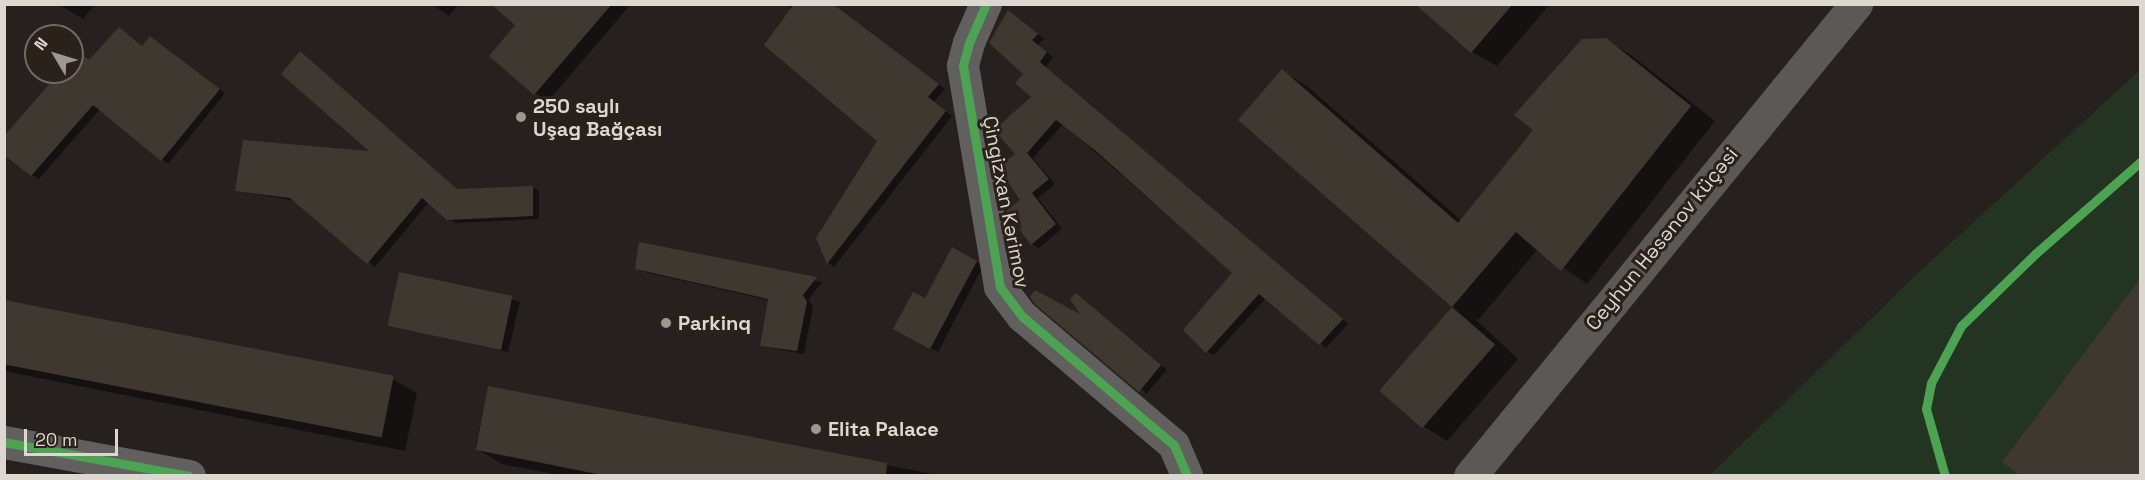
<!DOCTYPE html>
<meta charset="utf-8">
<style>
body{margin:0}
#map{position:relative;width:2145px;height:480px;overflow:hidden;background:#26211e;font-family:"Space Grotesk",sans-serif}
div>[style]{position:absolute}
.green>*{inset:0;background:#233522}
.shadow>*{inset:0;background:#0007;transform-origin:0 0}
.building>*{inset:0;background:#3f3831;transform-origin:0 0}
.minor>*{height:32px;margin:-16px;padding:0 16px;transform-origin:16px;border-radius:16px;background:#625f5f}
.tertiary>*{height:33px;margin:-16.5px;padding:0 16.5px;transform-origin:16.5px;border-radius:16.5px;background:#625f5f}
.secondary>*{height:33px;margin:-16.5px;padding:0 16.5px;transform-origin:16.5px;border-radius:16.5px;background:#5c5856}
.cycleway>*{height:9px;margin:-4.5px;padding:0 4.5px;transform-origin:4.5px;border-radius:4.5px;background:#4ca352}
.dots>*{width:16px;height:16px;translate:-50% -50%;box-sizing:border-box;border:3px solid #29211a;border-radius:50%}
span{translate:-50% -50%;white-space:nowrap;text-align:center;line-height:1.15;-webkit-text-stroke:6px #29211a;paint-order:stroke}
.poi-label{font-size:20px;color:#ddd7d2;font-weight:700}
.left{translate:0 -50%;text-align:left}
.street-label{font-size:20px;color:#ddd7d2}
.frame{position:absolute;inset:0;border:6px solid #ddd7d2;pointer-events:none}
.north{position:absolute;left:24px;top:24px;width:60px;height:60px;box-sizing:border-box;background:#29211a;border:2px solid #716a64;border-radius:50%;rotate:308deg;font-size:16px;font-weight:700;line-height:24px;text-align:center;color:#ddd7d2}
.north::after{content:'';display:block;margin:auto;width:21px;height:27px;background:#9d9793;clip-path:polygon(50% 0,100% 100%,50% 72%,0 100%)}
.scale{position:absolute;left:24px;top:429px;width:94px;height:27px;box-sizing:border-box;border:3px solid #ddd7d2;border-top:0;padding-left:8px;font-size:18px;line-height:21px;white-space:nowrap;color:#ddd7d2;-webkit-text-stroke:4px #29211a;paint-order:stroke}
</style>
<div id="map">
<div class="green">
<div style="clip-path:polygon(2140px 70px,2140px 475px,1709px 476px,1918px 273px)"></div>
</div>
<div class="shadow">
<div style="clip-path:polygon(58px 4px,96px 4px,83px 19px)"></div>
<div style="clip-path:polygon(431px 4px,459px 4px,449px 16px)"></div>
<div style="clip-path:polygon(535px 4px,631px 4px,548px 101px,535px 93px)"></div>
<div style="clip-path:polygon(788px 4px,833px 4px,945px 89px,934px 102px,952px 116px,834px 267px,828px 263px,818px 238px,879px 141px)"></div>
<div style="clip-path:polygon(1417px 4px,1550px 4px,1497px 66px,1472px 52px)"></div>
<div style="clip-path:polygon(1009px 12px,1044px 39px,1038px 45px,1053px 57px,1046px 67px,1348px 324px,1326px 348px,1266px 298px,1214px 355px,1207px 351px,1234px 273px,1063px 124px,1033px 158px,1055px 184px,1038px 198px,1062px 229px,1039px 248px,1032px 244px,1017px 154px,1033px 97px)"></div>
<div style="clip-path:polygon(126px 33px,143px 47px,157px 41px,225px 93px,168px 164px,100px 109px,39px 179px,32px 175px,62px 72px,72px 72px,72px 61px,90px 61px)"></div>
<div style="clip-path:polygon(1606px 40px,1631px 55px,1715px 121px,1587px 284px,1538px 249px,1478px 320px,1472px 316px,1518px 359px,1447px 441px,1423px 426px,1381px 390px,1454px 306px,1240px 120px,1282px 71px,1307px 86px,1462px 221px)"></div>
<div style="clip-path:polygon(301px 53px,459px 191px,533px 187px,539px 191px,539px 219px,456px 223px,429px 202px,375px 267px,296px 201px,237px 191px,373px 153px)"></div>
<div style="clip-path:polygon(640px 243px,822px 282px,809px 299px,813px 307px,804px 354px,761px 346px,769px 300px,644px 272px,637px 268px)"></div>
<div style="clip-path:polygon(953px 249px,983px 266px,938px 352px,895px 329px,926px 300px)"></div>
<div style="left:401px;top:274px;width:122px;height:52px;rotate:13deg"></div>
<div style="clip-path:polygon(2140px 281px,2140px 476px,2023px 476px,2004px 462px)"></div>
<div style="clip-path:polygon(1077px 295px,1167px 370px,1146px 394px,1085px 318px)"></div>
<div style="clip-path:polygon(4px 302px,392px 379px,417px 393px,405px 451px,4px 371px)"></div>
<div style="clip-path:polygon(489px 388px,943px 476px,564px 476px,502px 464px,477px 449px)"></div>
</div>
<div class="building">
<div style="clip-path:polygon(491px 4px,612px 4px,534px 95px,489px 56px,515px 25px)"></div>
<div style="clip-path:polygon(794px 4px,833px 4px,939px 84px,928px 97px,946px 111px,827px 264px,816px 238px,877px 141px,764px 45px)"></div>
<div style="clip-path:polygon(1415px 4px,1513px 4px,1471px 53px)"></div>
<div style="clip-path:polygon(1008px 10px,1038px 34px,1032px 40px,1047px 52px,1040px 62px,1343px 319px,1319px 345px,1259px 294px,1206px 353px,1183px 330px,1232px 273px,1096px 151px,1056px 120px,1027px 153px,1049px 179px,1032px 193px,1056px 224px,1031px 245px,1006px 211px,1020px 200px,998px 167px,1015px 154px,994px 130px,1031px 97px,1015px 83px,1023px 74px,989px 43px)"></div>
<div style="clip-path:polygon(119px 27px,142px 46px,150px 36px,220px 89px,161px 161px,93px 105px,31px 176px,4px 155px,4px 136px,60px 72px,72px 72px,72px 58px,78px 51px,89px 60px)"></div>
<div style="clip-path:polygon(1606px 38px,1691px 106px,1561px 271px,1516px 232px,1452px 307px,1238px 120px,1282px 69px,1458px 223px,1533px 130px,1514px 115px,1582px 39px)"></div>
<div style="clip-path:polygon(300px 51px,457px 189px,533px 186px,533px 216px,447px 220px,422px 198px,367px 264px,290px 198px,235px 191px,243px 140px,369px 151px,281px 74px)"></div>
<div style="clip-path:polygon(639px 242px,817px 277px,803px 295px,807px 302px,797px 351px,760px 346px,768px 299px,635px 269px)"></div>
<div style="clip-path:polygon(952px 247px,977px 261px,930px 349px,893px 329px,913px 292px,925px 298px)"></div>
<div style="left:399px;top:272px;width:116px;height:55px;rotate:12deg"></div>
<div style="clip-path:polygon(2140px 279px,2140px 476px,2021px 476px,2002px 462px)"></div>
<div style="clip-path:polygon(1035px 290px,1080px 314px,1070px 299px,1076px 293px,1161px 365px,1139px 392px,1036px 305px,1030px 297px)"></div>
<div style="left:4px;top:300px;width:397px;height:63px;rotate:11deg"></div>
<div style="left:1452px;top:307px;width:57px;height:111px;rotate:41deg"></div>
<div style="clip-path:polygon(488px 386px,887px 463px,886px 476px,607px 476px,476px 450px)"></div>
</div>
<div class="minor">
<div style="left:986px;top:4px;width:43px;rotate:113.6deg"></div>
<div style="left:969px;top:43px;width:24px;rotate:105deg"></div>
<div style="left:963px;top:66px;width:224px;rotate:80.5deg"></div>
<div style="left:1000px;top:287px;width:38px;rotate:53deg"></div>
<div style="left:1023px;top:317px;width:198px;rotate:40.3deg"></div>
<div style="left:1174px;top:445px;width:34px;rotate:67deg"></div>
</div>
<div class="tertiary">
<div style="left:4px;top:442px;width:188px;rotate:10.4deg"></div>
</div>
<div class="secondary">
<div style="left:1470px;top:476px;width:610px;rotate:-50.72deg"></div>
</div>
<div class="cycleway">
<div style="left:986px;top:4px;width:43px;rotate:113.6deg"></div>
<div style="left:969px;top:43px;width:24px;rotate:105deg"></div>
<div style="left:963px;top:66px;width:224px;rotate:80.5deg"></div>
<div style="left:1000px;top:287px;width:38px;rotate:53deg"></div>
<div style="left:1023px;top:317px;width:198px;rotate:40.3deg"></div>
<div style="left:1174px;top:445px;width:34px;rotate:67deg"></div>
<div style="left:4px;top:442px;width:188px;rotate:10.4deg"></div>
<div style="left:1945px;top:476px;width:70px;rotate:-105.8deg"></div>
<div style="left:1926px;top:409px;width:26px;rotate:-79deg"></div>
<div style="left:1931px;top:383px;width:64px;rotate:-62.2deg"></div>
<div style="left:1961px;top:326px;width:103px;rotate:-44.2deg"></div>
<div style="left:2035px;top:254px;width:140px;rotate:-41.2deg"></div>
</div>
<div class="dots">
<div style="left:521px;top:117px;background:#9d9793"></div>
<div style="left:666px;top:323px;background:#9d9793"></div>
<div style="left:816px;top:429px;background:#9d9793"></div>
</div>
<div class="poi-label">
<span class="left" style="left:533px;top:118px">250 saylı<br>Uşag Bağçası</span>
<span class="left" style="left:678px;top:323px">Parkinq</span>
<span class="left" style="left:828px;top:429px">Elita Palace</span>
</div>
<div class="street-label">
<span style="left:1006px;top:202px;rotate:79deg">Çingizxan Kərimov</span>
<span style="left:1662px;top:239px;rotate:-51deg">Ceyhun Həsənov küçəsi</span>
</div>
<div class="frame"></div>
<div class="north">N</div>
<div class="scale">20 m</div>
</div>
